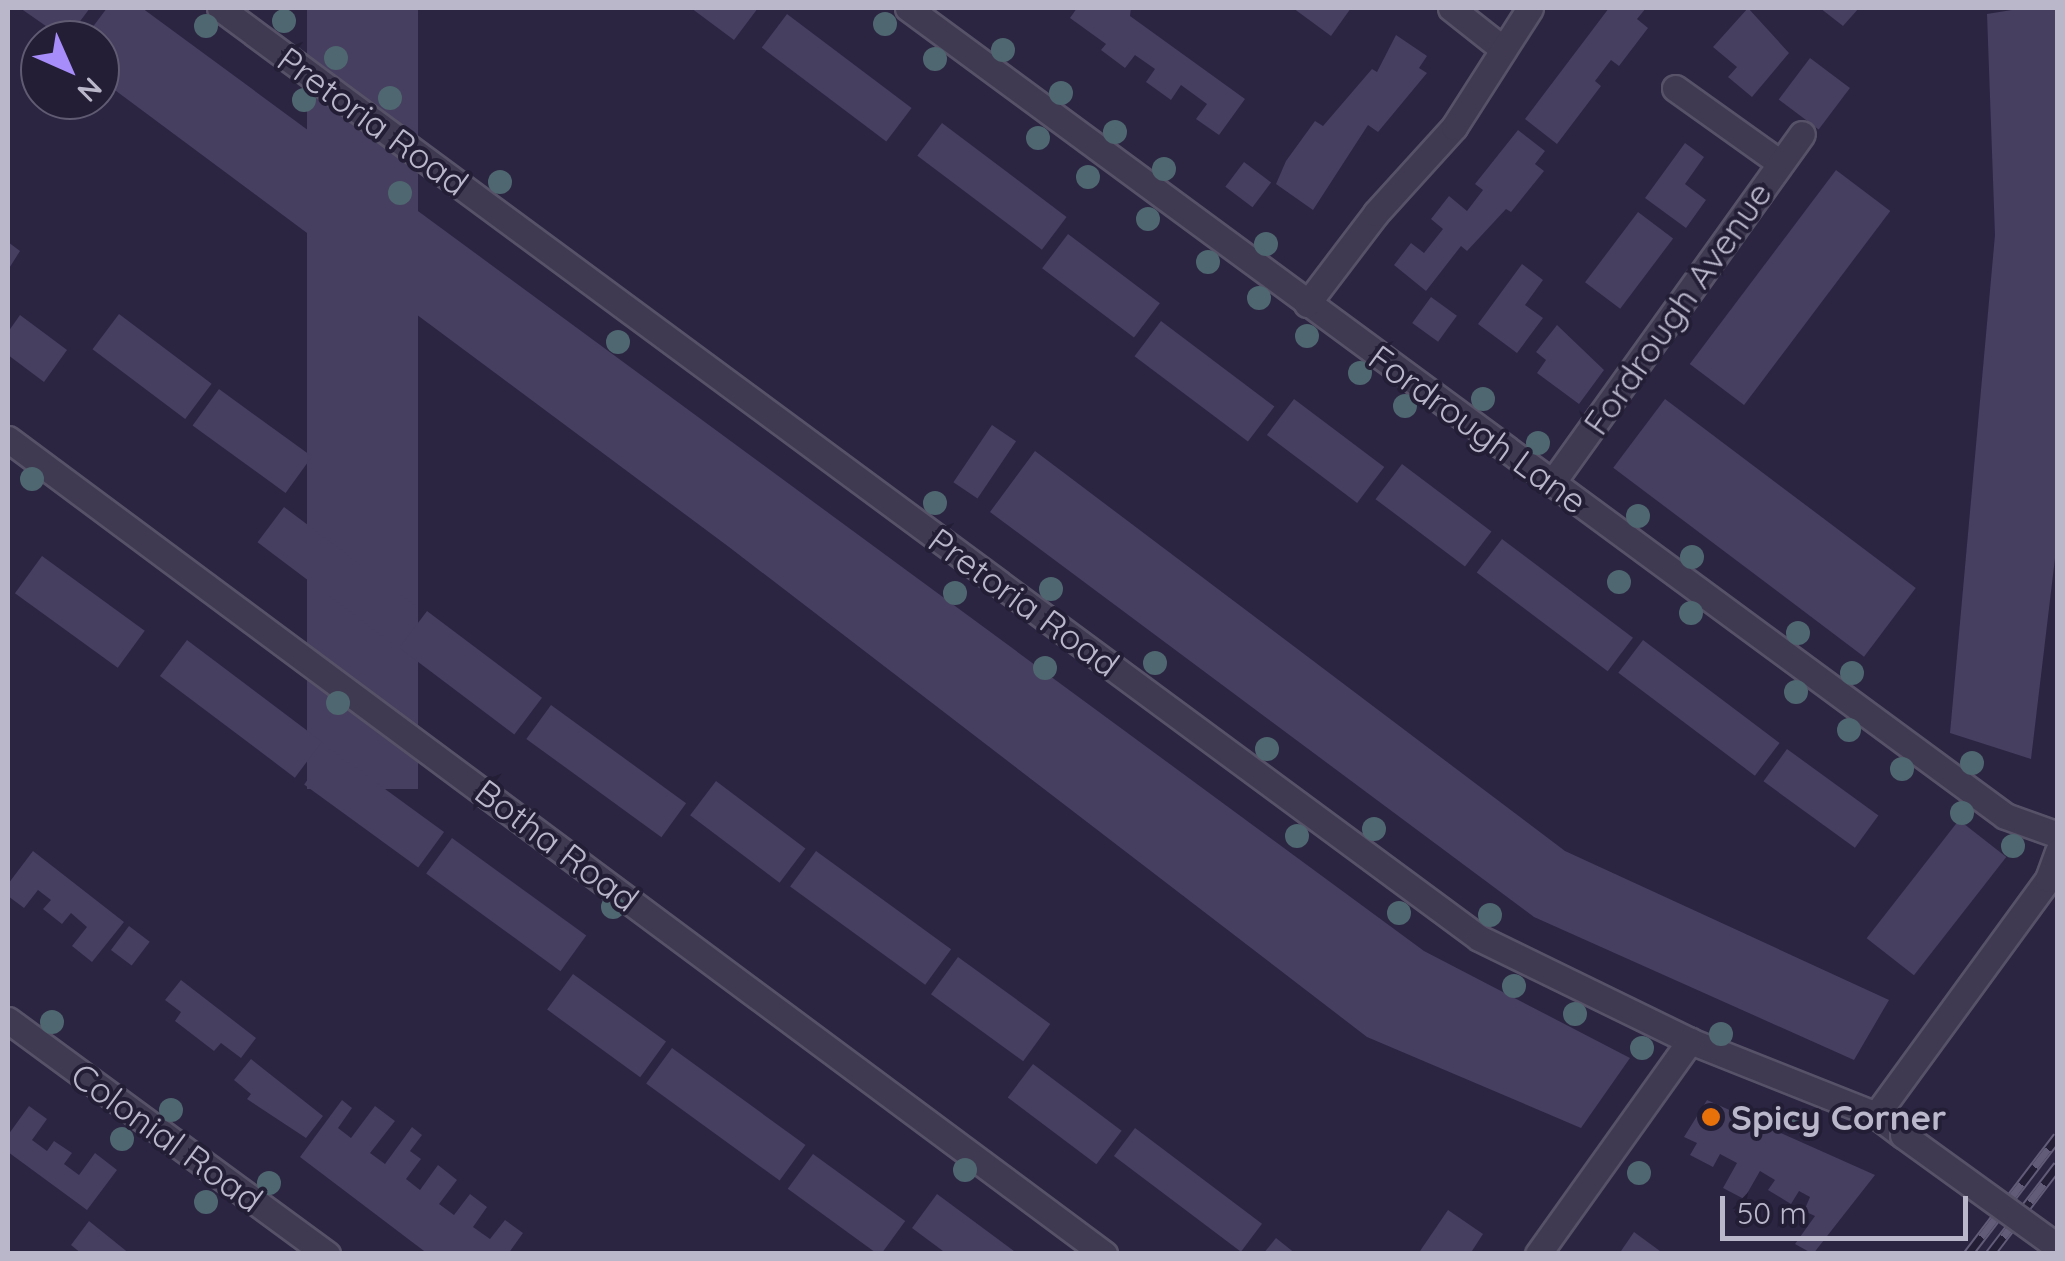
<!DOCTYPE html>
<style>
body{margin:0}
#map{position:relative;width:2065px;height:1261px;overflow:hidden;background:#2b2542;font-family:Quicksand,sans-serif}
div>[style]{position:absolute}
.building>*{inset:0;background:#463f5f;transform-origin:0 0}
.roads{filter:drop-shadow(2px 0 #575268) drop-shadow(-2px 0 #575268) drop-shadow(0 2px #575268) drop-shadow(0 -2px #575268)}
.minor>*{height:25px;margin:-12.5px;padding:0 12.5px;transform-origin:12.5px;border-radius:12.5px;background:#3f3a51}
.rail>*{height:11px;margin-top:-5.5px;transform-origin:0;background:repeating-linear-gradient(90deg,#231e36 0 22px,#625c78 0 44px);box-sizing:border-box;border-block:2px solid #625c78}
.bridges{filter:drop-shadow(2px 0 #575268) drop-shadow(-2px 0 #575268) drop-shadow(0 2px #575268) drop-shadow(0 -2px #575268)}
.minor-bridge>*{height:25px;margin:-12.5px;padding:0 12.5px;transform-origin:12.5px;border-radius:12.5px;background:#3f3a51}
.trees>*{width:24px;height:24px;margin:-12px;border-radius:50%;background:#4f6770}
.dots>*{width:28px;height:28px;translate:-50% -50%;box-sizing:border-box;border:5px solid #231e36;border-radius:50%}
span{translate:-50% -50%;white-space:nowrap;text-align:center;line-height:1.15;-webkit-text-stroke:8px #231e36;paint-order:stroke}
.street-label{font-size:35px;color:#bbb7cb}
.poi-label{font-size:35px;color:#bbb7cb;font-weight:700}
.left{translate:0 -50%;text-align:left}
.frame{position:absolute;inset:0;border:10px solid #bbb7cb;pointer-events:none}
.north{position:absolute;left:20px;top:20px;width:100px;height:100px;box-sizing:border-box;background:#231e36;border:2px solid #605b72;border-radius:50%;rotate:135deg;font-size:28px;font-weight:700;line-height:40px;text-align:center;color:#bbb7cb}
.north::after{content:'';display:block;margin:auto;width:35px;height:45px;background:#a78dfa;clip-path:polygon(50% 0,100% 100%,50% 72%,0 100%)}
.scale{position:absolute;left:1720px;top:1196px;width:248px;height:45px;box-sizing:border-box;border:5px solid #bbb7cb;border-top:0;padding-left:12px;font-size:30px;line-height:35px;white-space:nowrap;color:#bbb7cb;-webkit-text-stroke:8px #231e36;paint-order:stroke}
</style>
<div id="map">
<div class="building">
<div style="clip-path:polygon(20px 8px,90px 8px,66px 40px)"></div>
<div style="clip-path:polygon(107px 8px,142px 8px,1424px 951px,1630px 1058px,1581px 1128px,1367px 1037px,729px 547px,100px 79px,100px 40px,83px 40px)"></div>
<div style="left:307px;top:8px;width:111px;height:781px"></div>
<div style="clip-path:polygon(691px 8px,758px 8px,734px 40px)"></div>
<div style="clip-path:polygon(1077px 8px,1131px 8px,1130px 16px,1245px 99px,1219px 135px,1196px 119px,1207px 104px,1181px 85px,1171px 100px,1146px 82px,1155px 69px,1135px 55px,1125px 68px,1101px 50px,1106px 44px,1070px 18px)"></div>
<div style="clip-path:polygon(1293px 8px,1351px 8px,1331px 36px)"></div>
<div style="clip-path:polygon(1609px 8px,1646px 8px,1637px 19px,1648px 28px,1619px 66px,1611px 60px,1595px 81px,1601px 86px,1557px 144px,1525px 119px)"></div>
<div style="clip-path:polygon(1748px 8px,1789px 53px,1752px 97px,1728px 77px,1737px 67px,1713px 47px)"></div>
<div style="clip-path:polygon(1820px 8px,1859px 8px,1843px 26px)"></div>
<div style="clip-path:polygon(2024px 8px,2058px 8px,2058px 533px,2031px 759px,1950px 733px,1995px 235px,1987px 14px)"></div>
<div style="left:787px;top:14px;width:156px;height:42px;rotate:37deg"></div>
<div style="clip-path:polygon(1396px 35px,1427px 56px,1419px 68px,1427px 73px,1378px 132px,1368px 125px,1313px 210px,1276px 184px,1286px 161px,1315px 121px,1323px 126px,1372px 69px,1377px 72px)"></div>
<div style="left:1810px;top:58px;width:50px;height:52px;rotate:37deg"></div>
<div style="left:942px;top:123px;width:156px;height:41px;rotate:37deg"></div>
<div style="clip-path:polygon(1518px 130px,1545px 151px,1535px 164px,1544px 171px,1511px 212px,1506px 209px,1467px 251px,1461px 246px,1426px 291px,1394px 265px,1411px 243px,1424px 253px,1443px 229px,1431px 219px,1449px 196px,1467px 211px,1483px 190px,1475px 184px)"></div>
<div style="clip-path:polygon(1685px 143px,1704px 157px,1685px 184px,1706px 200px,1686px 228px,1645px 198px)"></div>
<div style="left:1244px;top:162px;width:34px;height:31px;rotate:37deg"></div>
<div style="left:1836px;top:170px;width:68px;height:243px;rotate:37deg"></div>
<div style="left:1638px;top:212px;width:44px;height:88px;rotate:37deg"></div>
<div style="left:1068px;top:234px;width:115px;height:43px;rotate:37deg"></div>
<div style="clip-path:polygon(8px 242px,20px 251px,8px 270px)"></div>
<div style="clip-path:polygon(1522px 264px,1543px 280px,1525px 305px,1543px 318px,1517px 353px,1478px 324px)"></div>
<div style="left:1431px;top:297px;width:32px;height:32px;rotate:36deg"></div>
<div style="left:119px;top:314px;width:116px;height:44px;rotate:37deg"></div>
<div style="clip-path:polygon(20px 315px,67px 350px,44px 382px,8px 355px,8px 332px)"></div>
<div style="left:1161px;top:321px;width:142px;height:44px;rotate:37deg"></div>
<div style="clip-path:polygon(1557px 325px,1604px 370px,1579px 404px,1537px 373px,1546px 360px,1536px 352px)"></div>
<div style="left:219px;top:389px;width:115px;height:45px;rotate:36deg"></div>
<div style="left:1294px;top:399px;width:113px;height:45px;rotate:37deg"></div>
<div style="left:1665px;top:399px;width:314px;height:86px;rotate:37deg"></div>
<div style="left:992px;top:425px;width:29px;height:69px;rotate:34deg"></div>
<div style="clip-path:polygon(1035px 451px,1565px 851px,1889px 1000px,1854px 1060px,1534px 917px,990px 512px)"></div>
<div style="left:1402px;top:464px;width:112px;height:44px;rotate:37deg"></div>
<div style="left:284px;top:507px;width:168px;height:44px;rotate:37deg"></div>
<div style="left:1502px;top:539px;width:164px;height:42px;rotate:37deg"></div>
<div style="left:42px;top:556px;width:127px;height:46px;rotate:36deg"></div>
<div style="left:427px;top:611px;width:144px;height:46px;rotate:37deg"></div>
<div style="left:187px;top:640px;width:169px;height:45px;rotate:37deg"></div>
<div style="left:1643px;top:640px;width:171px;height:41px;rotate:37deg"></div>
<div style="left:551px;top:705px;width:167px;height:42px;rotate:36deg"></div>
<div style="left:330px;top:749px;width:141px;height:44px;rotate:36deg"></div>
<div style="left:1787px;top:749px;width:113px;height:40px;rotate:36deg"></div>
<div style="left:716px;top:781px;width:112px;height:43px;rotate:37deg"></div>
<div style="left:1959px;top:820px;width:60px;height:150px;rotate:38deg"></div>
<div style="left:452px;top:838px;width:166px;height:44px;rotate:36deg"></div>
<div style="clip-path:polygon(33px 851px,124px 922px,92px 962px,72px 946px,87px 927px,71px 913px,62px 924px,43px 909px,51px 900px,38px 890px,24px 908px,8px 896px,8px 884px)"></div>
<div style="left:816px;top:851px;width:167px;height:44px;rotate:36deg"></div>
<div style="left:129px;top:926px;width:26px;height:30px;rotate:37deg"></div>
<div style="left:958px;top:957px;width:114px;height:46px;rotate:36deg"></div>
<div style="left:573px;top:974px;width:115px;height:44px;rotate:36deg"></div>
<div style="clip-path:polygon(181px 980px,256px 1038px,241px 1058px,221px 1043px,214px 1051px,175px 1021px,181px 1012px,165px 1000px)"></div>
<div style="left:672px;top:1048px;width:165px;height:44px;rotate:36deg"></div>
<div style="clip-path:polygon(251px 1059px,323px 1116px,306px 1138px,247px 1099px,251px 1094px,234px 1080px)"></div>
<div style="left:1033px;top:1064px;width:111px;height:42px;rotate:37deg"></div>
<div style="clip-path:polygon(342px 1100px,352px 1108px,338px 1128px,351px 1138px,375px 1106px,395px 1121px,370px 1153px,385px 1164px,412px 1127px,422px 1135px,410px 1151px,421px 1159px,406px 1179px,420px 1190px,438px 1165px,457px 1180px,439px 1204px,454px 1215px,470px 1194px,487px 1207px,473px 1227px,490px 1239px,505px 1220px,523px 1233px,508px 1254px,428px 1254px,300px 1157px)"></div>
<div style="clip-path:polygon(1707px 1100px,1875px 1175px,1813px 1254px,1795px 1244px,1815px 1216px,1804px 1211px,1810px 1197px,1799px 1191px,1791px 1204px,1768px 1190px,1775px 1180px,1760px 1171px,1744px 1199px,1723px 1188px,1737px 1163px,1720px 1154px,1713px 1167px,1690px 1155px,1697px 1143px,1684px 1137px)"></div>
<div style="clip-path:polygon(29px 1106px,47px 1119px,32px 1140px,47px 1151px,54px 1141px,72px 1153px,64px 1164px,79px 1175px,95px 1153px,117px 1170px,87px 1210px,8px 1152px,8px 1135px)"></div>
<div style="left:1135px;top:1128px;width:159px;height:35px;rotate:37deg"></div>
<div style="left:813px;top:1154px;width:114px;height:43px;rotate:36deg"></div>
<div style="clip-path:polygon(937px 1194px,1018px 1254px,947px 1254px,912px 1228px)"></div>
<div style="clip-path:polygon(1448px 1210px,1483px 1234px,1470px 1254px,1418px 1254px)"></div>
<div style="clip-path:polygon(89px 1221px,130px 1254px,82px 1254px,71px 1245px)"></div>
<div style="clip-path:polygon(1634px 1232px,1664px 1254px,1619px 1254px)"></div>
<div style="clip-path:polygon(1276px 1238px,1296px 1254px,1263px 1254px)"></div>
</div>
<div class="roads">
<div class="minor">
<div style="left:220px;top:8px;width:1565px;rotate:36.45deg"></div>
<div style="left:1479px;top:938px;width:235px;rotate:26deg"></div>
<div style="left:1690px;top:1041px;width:200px;rotate:21.7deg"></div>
<div style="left:1876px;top:1115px;width:34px;rotate:37deg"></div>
<div style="left:908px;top:8px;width:1362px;rotate:36.37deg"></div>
<div style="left:2005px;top:816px;width:56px;rotate:19.7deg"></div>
<div style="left:1451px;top:8px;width:66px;rotate:38.3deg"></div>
<div style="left:1675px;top:88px;width:129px;rotate:35.5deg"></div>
<div style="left:1307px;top:304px;width:114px;rotate:-52.8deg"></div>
<div style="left:1376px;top:213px;width:116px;rotate:-47.8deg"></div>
<div style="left:1454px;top:127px;width:141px;rotate:-57.4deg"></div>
<div style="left:8px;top:439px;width:1366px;rotate:36.63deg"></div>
<div style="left:1552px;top:483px;width:429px;rotate:-54.4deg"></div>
<div style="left:8px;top:1020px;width:396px;rotate:36.3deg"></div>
<div style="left:1876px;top:1115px;width:292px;rotate:-53.9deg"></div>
<div style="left:2048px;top:879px;width:29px;rotate:-70deg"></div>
<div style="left:1538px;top:1254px;width:262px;rotate:-54.5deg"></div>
</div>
</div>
<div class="rail">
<div style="left:1968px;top:1254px;width:148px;rotate:-52.7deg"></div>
<div style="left:1990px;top:1254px;width:112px;rotate:-52.6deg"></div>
</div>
<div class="bridges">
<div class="minor-bridge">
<div style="left:1903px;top:1135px;width:191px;rotate:35.9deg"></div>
</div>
</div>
<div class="trees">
<div style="left:284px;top:21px"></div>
<div style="left:885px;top:24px"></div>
<div style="left:206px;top:26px"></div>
<div style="left:1003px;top:50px"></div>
<div style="left:336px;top:58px"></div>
<div style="left:935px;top:59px"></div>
<div style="left:1061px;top:93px"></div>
<div style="left:390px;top:98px"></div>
<div style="left:304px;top:100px"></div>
<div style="left:1115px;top:132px"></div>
<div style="left:1038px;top:138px"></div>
<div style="left:1164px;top:169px"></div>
<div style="left:1088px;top:177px"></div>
<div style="left:500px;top:182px"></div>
<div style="left:400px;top:193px"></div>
<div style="left:1148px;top:219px"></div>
<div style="left:1266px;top:244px"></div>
<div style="left:1208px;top:262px"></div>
<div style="left:1259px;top:298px"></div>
<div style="left:1307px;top:336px"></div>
<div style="left:618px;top:342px"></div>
<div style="left:1360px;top:373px"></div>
<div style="left:1483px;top:399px"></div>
<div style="left:1405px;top:406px"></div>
<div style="left:1538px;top:443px"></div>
<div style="left:32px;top:479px"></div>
<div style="left:935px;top:503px"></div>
<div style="left:1638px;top:516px"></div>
<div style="left:1692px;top:557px"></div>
<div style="left:1619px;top:582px"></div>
<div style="left:1051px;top:589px"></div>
<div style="left:955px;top:593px"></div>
<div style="left:1691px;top:613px"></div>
<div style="left:1798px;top:633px"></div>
<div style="left:1155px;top:663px"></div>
<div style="left:1045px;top:668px"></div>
<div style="left:1852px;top:673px"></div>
<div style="left:1796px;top:692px"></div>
<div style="left:338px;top:703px"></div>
<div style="left:1849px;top:730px"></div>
<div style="left:1267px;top:749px"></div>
<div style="left:1972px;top:763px"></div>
<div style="left:1902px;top:769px"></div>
<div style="left:1962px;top:813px"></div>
<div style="left:1374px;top:829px"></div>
<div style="left:1297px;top:836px"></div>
<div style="left:2013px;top:846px"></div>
<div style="left:613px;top:907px"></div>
<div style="left:1399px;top:913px"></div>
<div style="left:1490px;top:915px"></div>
<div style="left:1514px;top:986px"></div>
<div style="left:1575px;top:1014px"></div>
<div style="left:52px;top:1022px"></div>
<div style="left:1721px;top:1034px"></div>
<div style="left:1642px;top:1048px"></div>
<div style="left:171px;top:1110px"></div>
<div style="left:1799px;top:1121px"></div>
<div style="left:122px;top:1139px"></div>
<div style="left:965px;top:1170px"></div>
<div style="left:1639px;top:1173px"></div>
<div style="left:269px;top:1183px"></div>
<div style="left:206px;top:1202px"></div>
</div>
<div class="dots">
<div style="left:1711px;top:1117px;background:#e8710a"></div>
</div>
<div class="street-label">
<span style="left:373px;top:121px;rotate:36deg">Pretoria Road</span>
<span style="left:1677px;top:308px;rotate:-55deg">Fordrough Avenue</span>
<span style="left:1478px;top:429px;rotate:36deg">Fordrough Lane</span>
<span style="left:1024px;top:602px;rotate:36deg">Pretoria Road</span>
<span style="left:557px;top:845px;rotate:37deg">Botha Road</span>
<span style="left:167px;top:1137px;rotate:36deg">Colonial Road</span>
</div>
<div class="poi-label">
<span class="left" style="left:1731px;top:1117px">Spicy Corner</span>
</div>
<div class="frame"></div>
<div class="north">N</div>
<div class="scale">50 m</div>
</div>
